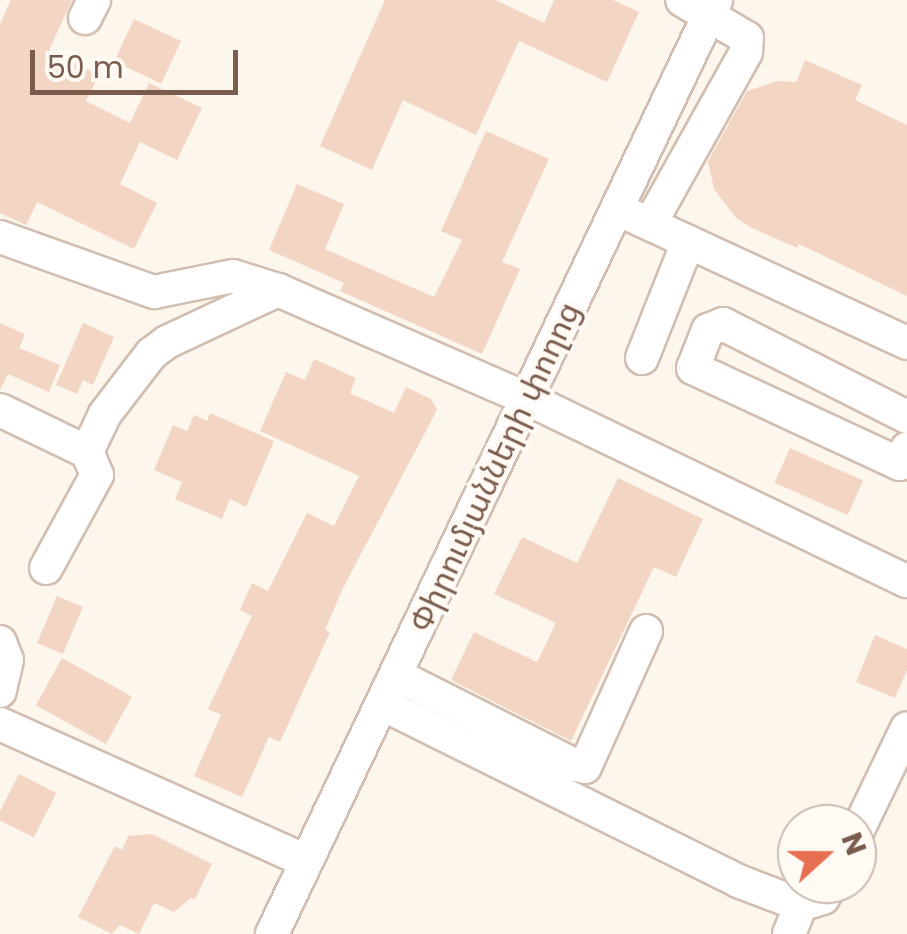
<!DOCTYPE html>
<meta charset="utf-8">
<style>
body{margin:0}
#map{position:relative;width:907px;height:934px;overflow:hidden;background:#fdf6ec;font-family:Poppins,"Noto Sans Armenian",sans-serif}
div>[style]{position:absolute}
.building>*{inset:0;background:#f3d5c3;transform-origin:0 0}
.roads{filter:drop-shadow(2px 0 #d1beb0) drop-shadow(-2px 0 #d1beb0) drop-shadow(0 2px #d1beb0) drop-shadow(0 -2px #d1beb0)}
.minor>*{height:32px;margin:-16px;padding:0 16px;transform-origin:16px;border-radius:16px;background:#fff}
span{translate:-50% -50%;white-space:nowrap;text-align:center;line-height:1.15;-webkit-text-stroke:8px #fffaf3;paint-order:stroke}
.street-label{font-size:32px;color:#7a5c4d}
.north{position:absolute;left:777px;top:804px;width:100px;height:100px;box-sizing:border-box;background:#fffaf3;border:2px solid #cabbb1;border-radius:50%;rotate:69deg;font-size:28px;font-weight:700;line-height:40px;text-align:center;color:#7a5c4d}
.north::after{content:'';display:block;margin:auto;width:35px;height:45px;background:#e76f51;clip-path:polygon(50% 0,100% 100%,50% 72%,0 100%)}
.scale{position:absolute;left:30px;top:50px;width:208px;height:45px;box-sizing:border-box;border:5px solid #7a5c4d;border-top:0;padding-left:12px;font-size:30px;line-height:35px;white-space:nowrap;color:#7a5c4d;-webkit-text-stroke:8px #fffaf3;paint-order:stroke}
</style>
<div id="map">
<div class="building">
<div style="clip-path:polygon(11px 0,72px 0,49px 50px,99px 75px,86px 101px,130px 123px,149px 83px,202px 108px,177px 160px,140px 142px,120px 184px,157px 203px,134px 249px,37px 202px,26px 225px,0 213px,0 24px)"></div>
<div style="clip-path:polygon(385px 0,495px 0,544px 23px,554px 0,613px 0,639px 12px,607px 82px,519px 41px,476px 135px,403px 100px,372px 170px,320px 146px)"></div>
<div style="left:134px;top:19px;width:52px;height:47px;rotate:25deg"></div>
<div style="clip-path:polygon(805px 60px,862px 85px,855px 100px,907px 125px,907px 296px,799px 244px,797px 248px,752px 228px,736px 218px,714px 189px,708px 161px,747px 91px,778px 81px,796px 82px)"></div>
<div style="clip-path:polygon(486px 131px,549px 159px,502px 262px,520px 269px,482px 354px,340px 291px,344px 283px,269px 250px,297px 184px,344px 204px,325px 249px,434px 297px,462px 240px,441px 231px)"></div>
<div style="clip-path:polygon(0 323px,25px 334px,19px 348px,60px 365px,49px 392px,8px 374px,0 390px)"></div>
<div style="clip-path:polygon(83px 323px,114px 337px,93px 385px,83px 380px,77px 394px,56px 385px)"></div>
<div style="clip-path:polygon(314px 359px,356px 378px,350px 393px,394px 413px,406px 387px,431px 399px,437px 410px,343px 588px,325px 630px,330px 632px,280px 742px,269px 737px,242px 797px,194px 776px,221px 715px,208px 709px,252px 616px,240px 610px,252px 583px,268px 591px,307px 513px,334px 526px,359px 476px,260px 431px,286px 372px,305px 380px)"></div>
<div style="clip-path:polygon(210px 413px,274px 441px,246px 507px,230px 499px,222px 519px,175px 499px,182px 482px,154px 470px,173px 425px,187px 431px,194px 415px,207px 421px)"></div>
<div style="left:790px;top:448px;width:80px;height:38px;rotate:24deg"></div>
<div style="clip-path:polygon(618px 478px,703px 519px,676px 577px,654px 567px,571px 741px,451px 680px,474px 632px,537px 662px,556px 623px,494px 594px,522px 537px,577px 563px)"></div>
<div style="left:57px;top:596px;width:28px;height:51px;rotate:23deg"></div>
<div style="clip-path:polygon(875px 635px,907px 649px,907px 670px,895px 698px,856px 682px)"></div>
<div style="left:62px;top:658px;width:80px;height:54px;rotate:29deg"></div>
<div style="left:19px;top:774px;width:42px;height:50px;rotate:27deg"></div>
<div style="clip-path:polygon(152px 834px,212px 864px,195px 899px,191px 898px,174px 912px,154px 903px,139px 934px,120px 925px,112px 934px,78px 917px,115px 846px,122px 850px,128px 836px)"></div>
</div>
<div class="roads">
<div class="minor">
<div style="left:85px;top:18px;width:20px;rotate:-63deg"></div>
<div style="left:617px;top:209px;width:319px;rotate:24.8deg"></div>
<div style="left:650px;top:224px;width:197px;rotate:-60.8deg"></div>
<div style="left:746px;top:52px;width:14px;rotate:-86deg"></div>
<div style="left:747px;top:38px;width:75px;rotate:-149.7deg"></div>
<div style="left:0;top:237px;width:164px;rotate:19.7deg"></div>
<div style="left:154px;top:292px;width:81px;rotate:-11.4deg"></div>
<div style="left:233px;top:276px;width:47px;rotate:17.3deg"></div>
<div style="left:642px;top:358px;width:125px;rotate:-68.4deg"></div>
<div style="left:0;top:410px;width:97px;rotate:25.8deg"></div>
<div style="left:87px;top:452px;width:42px;rotate:-64.7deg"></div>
<div style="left:105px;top:414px;width:76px;rotate:-52.5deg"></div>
<div style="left:151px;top:354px;width:20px;rotate:-37deg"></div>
<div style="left:167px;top:342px;width:123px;rotate:-25.1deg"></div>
<div style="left:278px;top:290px;width:273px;rotate:23.6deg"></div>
<div style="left:528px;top:399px;width:420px;rotate:25.7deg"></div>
<div style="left:907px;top:417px;width:206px;rotate:-153.2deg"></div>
<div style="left:723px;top:324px;width:16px;rotate:158deg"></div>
<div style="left:708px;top:330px;width:41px;rotate:111.5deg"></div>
<div style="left:693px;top:368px;width:228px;rotate:24.9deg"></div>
<div style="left:900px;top:464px;width:17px;rotate:-65deg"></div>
<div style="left:46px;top:568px;width:106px;rotate:-61.3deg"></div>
<div style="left:97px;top:475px;width:25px;rotate:-113deg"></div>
<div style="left:0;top:642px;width:19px;rotate:69deg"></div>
<div style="left:7px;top:660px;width:32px;rotate:103deg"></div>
<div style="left:396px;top:675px;width:197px;rotate:26.8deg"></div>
<div style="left:572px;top:764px;width:13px;rotate:13deg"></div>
<div style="left:585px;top:767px;width:149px;rotate:-65.8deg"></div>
<div style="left:382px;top:704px;width:398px;rotate:26.4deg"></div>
<div style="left:738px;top:881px;width:67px;rotate:20.9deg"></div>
<div style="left:801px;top:905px;width:23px;rotate:-18deg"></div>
<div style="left:823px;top:898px;width:16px;rotate:-60deg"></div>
<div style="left:0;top:724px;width:335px;rotate:24.1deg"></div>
<div style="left:857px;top:832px;width:115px;rotate:-64.3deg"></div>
<div style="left:272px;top:934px;width:1034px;rotate:-64.57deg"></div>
<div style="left:789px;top:934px;width:31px;rotate:-68deg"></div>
</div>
</div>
<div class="street-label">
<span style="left:495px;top:467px;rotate:-65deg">Փիրումյանների փողոց</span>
</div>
<div class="north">N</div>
<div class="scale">50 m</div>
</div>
